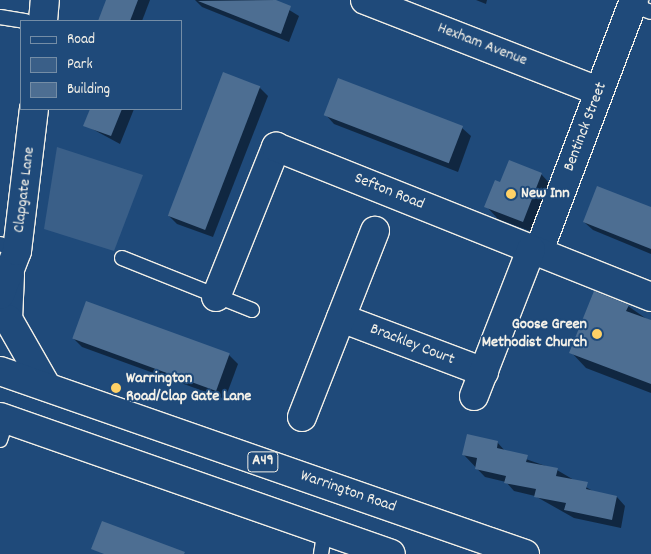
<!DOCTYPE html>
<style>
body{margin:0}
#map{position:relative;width:651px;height:554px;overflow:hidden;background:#1f4a7a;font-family:Dekko,sans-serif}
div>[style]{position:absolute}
.green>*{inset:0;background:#3a5f88}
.shadow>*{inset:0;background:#0007}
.building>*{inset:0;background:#4d6e92;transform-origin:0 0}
.roads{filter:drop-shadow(1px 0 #f4f1e8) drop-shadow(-1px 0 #f4f1e8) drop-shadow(0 1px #f4f1e8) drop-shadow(0 -1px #f4f1e8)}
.service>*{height:14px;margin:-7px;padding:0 7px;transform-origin:7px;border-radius:7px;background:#1f4a7a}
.minor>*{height:28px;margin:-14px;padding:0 14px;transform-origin:14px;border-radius:14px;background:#1f4a7a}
.trunk>*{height:28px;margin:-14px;padding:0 14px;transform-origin:14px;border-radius:14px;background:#1f4a7a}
.dots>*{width:14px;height:14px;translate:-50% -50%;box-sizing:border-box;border:2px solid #1f4a7a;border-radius:50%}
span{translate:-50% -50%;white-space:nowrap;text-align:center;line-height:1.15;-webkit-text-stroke:4px #1f4a7a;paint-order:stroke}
.shield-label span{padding:1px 4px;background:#1f4a7a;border:1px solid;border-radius:4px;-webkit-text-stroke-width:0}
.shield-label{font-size:15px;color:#f4f1e8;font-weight:700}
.street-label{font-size:16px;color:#f4f1e8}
.poi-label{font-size:16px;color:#f4f1e8;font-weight:700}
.left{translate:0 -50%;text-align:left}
.right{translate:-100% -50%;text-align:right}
.legend{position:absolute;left:20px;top:20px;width:162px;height:90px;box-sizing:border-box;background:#1f4a7a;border:1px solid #748da6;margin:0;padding:6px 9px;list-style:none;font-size:15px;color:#f4f1e8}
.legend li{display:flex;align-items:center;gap:10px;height:25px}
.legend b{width:25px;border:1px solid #748da6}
</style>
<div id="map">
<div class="green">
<div style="clip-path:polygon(57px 147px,143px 175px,114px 251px,44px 229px)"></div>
</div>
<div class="shadow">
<div style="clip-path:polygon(108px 0,150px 0,142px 21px,99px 21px)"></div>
<div style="clip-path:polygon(195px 0,273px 0,299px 16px,289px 42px,202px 7px)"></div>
<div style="clip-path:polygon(476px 0,487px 0,486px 4px)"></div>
<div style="clip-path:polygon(259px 87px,268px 96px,213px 237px,177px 224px,168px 215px)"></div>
<div style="clip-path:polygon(91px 109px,134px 109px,120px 144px,85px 125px)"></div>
<div style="clip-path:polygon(326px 115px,462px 128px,471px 136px,458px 172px,334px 124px)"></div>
<div style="clip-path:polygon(541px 174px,553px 187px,535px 233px,498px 219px,486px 206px,501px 184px)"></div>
<div style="clip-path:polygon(651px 209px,651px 254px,593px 230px,584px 222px)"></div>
<div style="clip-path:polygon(628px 306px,651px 322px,651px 393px,586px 368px,571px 352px)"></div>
<div style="clip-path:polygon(74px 339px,229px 355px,238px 364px,225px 399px,82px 347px)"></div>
<div style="clip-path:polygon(497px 442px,506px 452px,557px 470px,596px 493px,617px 497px,625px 506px,621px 528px,574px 518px,535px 496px,514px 491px,506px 482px,485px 477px,464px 455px)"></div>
</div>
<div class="building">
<div style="clip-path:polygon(106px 0,138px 0,130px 21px,98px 21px)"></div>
<div style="clip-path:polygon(276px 0,291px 6px,281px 34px,198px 1px)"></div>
<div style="left:223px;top:72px;width:40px;height:154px;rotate:21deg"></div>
<div style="left:338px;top:78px;width:134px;height:40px;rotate:21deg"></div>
<div style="clip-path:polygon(90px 109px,122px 109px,111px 136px,83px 126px)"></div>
<div style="clip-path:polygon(509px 160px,542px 173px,523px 222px,484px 207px,495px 180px,500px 182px)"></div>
<div style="clip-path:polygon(597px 186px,651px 207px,651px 249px,583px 222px)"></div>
<div style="clip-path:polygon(594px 291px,629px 305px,626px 311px,651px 320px,651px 384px,569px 353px)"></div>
<div style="left:86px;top:301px;width:153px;height:40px;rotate:20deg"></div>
<div style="clip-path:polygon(467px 434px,498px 441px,497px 448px,528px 455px,526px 462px,558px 468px,556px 476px,588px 482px,586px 489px,617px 496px,612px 520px,564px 510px,566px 503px,534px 497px,536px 489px,504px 483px,506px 476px,475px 469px,477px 458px,462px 455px)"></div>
<div style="clip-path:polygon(102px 521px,185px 552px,184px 554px,104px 554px,91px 549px)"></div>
</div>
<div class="roads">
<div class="service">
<div style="left:632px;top:5px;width:20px;rotate:20deg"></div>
<div style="left:0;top:17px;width:26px;rotate:9deg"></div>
<div style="left:0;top:244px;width:18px;rotate:22deg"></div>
<div style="left:122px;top:258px;width:140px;rotate:21.8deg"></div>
<div style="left:0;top:440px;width:22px;rotate:-72deg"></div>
<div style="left:321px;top:554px;width:24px;rotate:-81deg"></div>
</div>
<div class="minor">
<div style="left:365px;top:0;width:251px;rotate:21.3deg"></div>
<div style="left:43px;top:21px;width:21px;rotate:-85deg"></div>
<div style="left:538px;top:253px;width:271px;rotate:-69.2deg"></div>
<div style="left:10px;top:275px;width:44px;rotate:92.6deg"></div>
<div style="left:8px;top:319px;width:78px;rotate:60.2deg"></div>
<div style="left:0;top:295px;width:47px;rotate:-68.9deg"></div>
<div style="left:17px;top:251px;width:143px;rotate:-83.2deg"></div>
<div style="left:216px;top:297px;width:162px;rotate:-68.2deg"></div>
<div style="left:276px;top:147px;width:404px;rotate:21.8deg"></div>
<div style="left:341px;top:318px;width:153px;rotate:20.7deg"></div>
<div style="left:474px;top:396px;width:157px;rotate:-68.7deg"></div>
<div style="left:302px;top:417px;width:200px;rotate:-68.6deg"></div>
</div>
<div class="trunk">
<div style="left:0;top:371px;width:556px;rotate:19.22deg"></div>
<div style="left:0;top:417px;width:414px;rotate:19.3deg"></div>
</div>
</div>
<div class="dots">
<div style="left:511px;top:194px;background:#ffd166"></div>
<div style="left:597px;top:334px;background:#ffd166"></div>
<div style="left:116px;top:388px;background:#ffd166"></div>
</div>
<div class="shield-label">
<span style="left:263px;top:462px">A49</span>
</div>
<div class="street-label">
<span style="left:482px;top:45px;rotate:21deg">Hexham Avenue</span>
<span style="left:586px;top:127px;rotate:-69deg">Bentinck Street</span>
<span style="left:25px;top:190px;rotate:-83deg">Clapgate Lane</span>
<span style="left:389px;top:192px;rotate:22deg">Sefton Road</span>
<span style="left:412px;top:345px;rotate:21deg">Brackley Court</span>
<span style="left:348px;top:492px;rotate:19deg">Warrington Road</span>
</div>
<div class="poi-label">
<span class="left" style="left:521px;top:194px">New Inn</span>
<span class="right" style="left:587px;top:334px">Goose Green<br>Methodist Church</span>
<span class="left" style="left:126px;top:388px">Warrington<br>Road/Clap Gate Lane</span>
</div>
<ul class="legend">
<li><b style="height:6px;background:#1f4a7a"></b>Road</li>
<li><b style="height:14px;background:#3a5f88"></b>Park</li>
<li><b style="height:14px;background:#4d6e92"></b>Building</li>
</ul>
</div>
